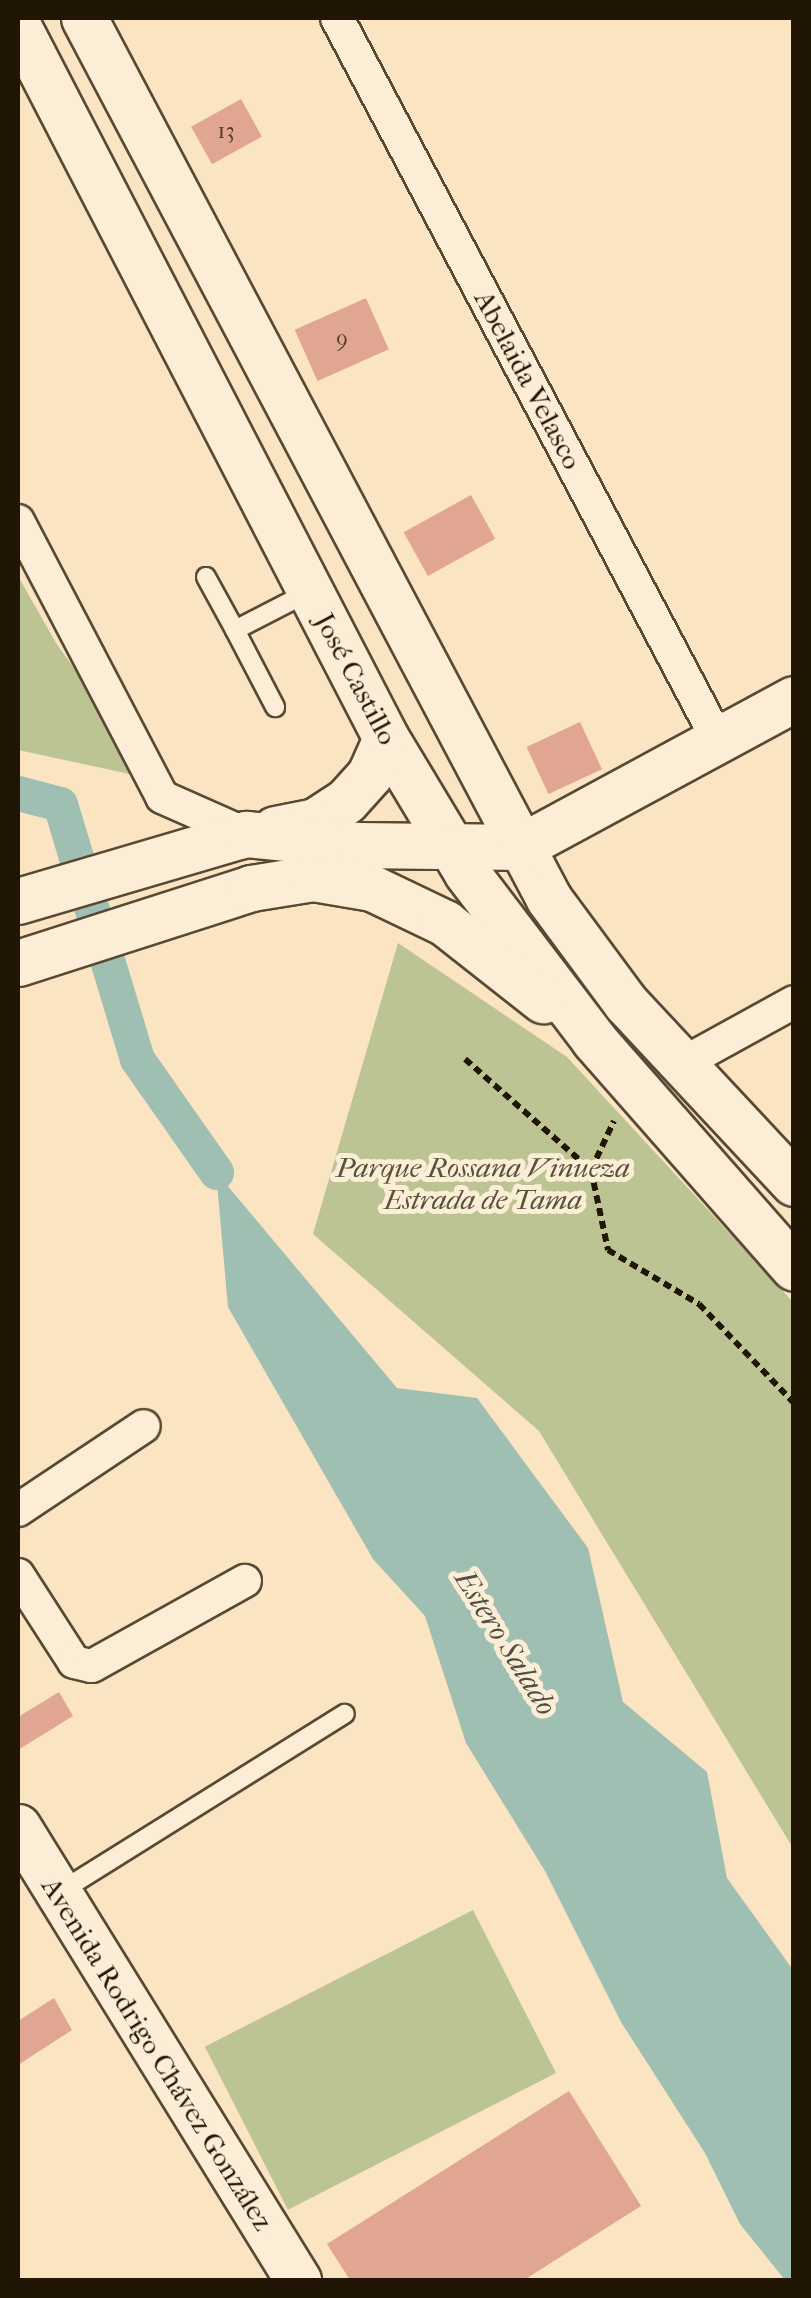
<!DOCTYPE html>
<meta charset="utf-8">
<style>
body{margin:0}
#map{position:relative;width:811px;height:2298px;overflow:hidden;background:#fbe4c2;font-family:"IM FELL French Canon",serif}
div>[style]{position:absolute}
.green>*{inset:0;background:#bdc494;transform-origin:0 0}
.water>*{inset:0;background:#9fbfb2}
.canal>*{height:35px;margin:-17.5px;padding:0 17.5px;transform-origin:17.5px;border-radius:17.5px;background:#9fbfb2}
.building>*{inset:0;background:#e0a692;transform-origin:0 0}
.path>*{height:6px;margin-top:-3px;transform-origin:0;background:repeating-linear-gradient(90deg,#211505 0 8px,transparent 0 13px)}
.roads{filter:drop-shadow(2px 0 #584934) drop-shadow(-2px 0 #584934) drop-shadow(0 2px #584934) drop-shadow(0 -2px #584934)}
.lane>*{height:18px;margin:-9px;padding:0 9px;transform-origin:9px;border-radius:9px;background:#fcedd7}
.street>*{height:32px;margin:-16px;padding:0 16px;transform-origin:16px;border-radius:16px;background:#fcedd7}
.secondary>*{height:45px;margin:-22.5px;padding:0 22.5px;transform-origin:22.5px;border-radius:22.5px;background:#fcedd7}
span{translate:-50% -50%;white-space:nowrap;text-align:center;line-height:1.15;-webkit-text-stroke:10px #fcedd7;paint-order:stroke}
.number-label{font-size:22px;color:#513928}
.number-label span{-webkit-text-stroke-width:0}
.street-label{font-size:28px;color:#211505}
.park-label{font-size:28px;color:#585237;font-style:italic}
.water-label{font-size:30px;color:#4d5042;font-style:italic}
.frame{position:absolute;inset:0;border:20px solid #211505;pointer-events:none}
</style>
<div id="map">
<div class="green">
<div style="clip-path:polygon(18px 576px,56px 643px,153px 779px,18px 750px)"></div>
<div style="clip-path:polygon(398px 943px,567px 1057px,793px 1302px,793px 1848px,539px 1431px,313px 1234px)"></div>
<div style="left:473px;top:1910px;width:183px;height:301px;rotate:63deg"></div>
</div>
<div class="water">
<div style="clip-path:polygon(216px 1172px,397px 1388px,477px 1398px,588px 1548px,623px 1702px,707px 1772px,727px 1878px,793px 1970px,793px 2280px,785px 2280px,740px 2224px,705px 2153px,621px 2022px,545px 1871px,466px 1743px,425px 1616px,373px 1559px,228px 1307px)"></div>
</div>
<div class="canal">
<div style="left:18px;top:793px;width:43px;rotate:14.7deg"></div>
<div style="left:60px;top:804px;width:266px;rotate:73.2deg"></div>
<div style="left:137px;top:1059px;width:138px;rotate:55deg"></div>
</div>
<div class="building">
<div style="left:241px;top:99px;width:43px;height:57px;rotate:61deg"></div>
<div style="left:366px;top:298px;width:56px;height:78px;rotate:66deg"></div>
<div style="left:471px;top:495px;width:50px;height:77px;rotate:61deg"></div>
<div style="left:580px;top:722px;width:52px;height:59px;rotate:65deg"></div>
<div style="clip-path:polygon(59px 1692px,73px 1716px,18px 1750px,18px 1717px)"></div>
<div style="clip-path:polygon(54px 1998px,72px 2030px,18px 2065px,18px 2021px)"></div>
<div style="clip-path:polygon(569px 2091px,641px 2206px,524px 2280px,350px 2280px,327px 2244px)"></div>
</div>
<div class="path">
<div style="left:465px;top:1059px;width:168px;rotate:41.4deg"></div>
<div style="left:591px;top:1170px;width:82px;rotate:78deg"></div>
<div style="left:608px;top:1250px;width:106px;rotate:30.7deg"></div>
<div style="left:699px;top:1304px;width:137px;rotate:46.2deg"></div>
<div style="left:591px;top:1170px;width:54px;rotate:-64.9deg"></div>
</div>
<div class="roads">
<div class="lane">
<div style="left:206px;top:577px;width:60px;rotate:61.3deg"></div>
<div style="left:235px;top:630px;width:83px;rotate:-27.2deg"></div>
<div style="left:235px;top:630px;width:87px;rotate:62.5deg"></div>
<div style="left:58px;top:1893px;width:338px;rotate:-32deg"></div>
</div>
<div class="street">
<div style="left:337px;top:18px;width:819px;rotate:62.18deg"></div>
<div style="left:18px;top:521px;width:311px;rotate:62.4deg"></div>
<div style="left:162px;top:797px;width:92px;rotate:23.8deg"></div>
<div style="left:685px;top:1062px;width:124px;rotate:-28.8deg"></div>
<div style="left:18px;top:1510px;width:151px;rotate:-33.7deg"></div>
<div style="left:18px;top:1575px;width:103px;rotate:57.2deg"></div>
<div style="left:74px;top:1662px;width:18px;rotate:13deg"></div>
<div style="left:92px;top:1666px;width:175px;rotate:-29.1deg"></div>
</div>
<div class="secondary">
<div style="left:84px;top:18px;width:996px;rotate:62.17deg"></div>
<div style="left:549px;top:899px;width:129px;rotate:53.5deg"></div>
<div style="left:626px;top:1003px;width:246px;rotate:47deg"></div>
<div style="left:18px;top:26px;width:801px;rotate:62.67deg"></div>
<div style="left:386px;top:738px;width:157px;rotate:59deg"></div>
<div style="left:467px;top:873px;width:210px;rotate:52.7deg"></div>
<div style="left:594px;top:1040px;width:303px;rotate:48.7deg"></div>
<div style="left:275px;top:829px;width:41px;rotate:-11.3deg"></div>
<div style="left:315px;top:821px;width:37px;rotate:-33deg"></div>
<div style="left:346px;top:801px;width:36px;rotate:-48deg"></div>
<div style="left:370px;top:774px;width:39px;rotate:-66deg"></div>
<div style="left:18px;top:901px;width:238px;rotate:-16.4deg"></div>
<div style="left:246px;top:834px;width:114px;rotate:5.6deg"></div>
<div style="left:359px;top:845px;width:161px;rotate:0.7deg"></div>
<div style="left:520px;top:847px;width:311px;rotate:-28.4deg"></div>
<div style="left:18px;top:963px;width:245px;rotate:-17.8deg"></div>
<div style="left:251px;top:888px;width:63px;rotate:-9.2deg"></div>
<div style="left:313px;top:878px;width:60px;rotate:9.6deg"></div>
<div style="left:372px;top:888px;width:81px;rotate:25.6deg"></div>
<div style="left:445px;top:923px;width:125px;rotate:38.2deg"></div>
<div style="left:18px;top:1827px;width:533px;rotate:58.28deg"></div>
</div>
</div>
<div class="number-label">
<span style="left:226px;top:132px">13</span>
<span style="left:342px;top:340px">9</span>
</div>
<div class="street-label">
<span style="left:528px;top:380px;rotate:62deg">Abelaida Velasco</span>
<span style="left:356px;top:679px;rotate:62deg">José Castillo</span>
<span style="left:157px;top:2054px;rotate:58deg">Avenida Rodrigo Chávez González</span>
</div>
<div class="park-label">
<span style="left:483px;top:1184px">Parque Rossana Vinueza<br>Estrada de Tama</span>
</div>
<div class="water-label">
<span style="left:505px;top:1643px;rotate:58deg">Estero Salado</span>
</div>
<div class="frame"></div>
</div>
